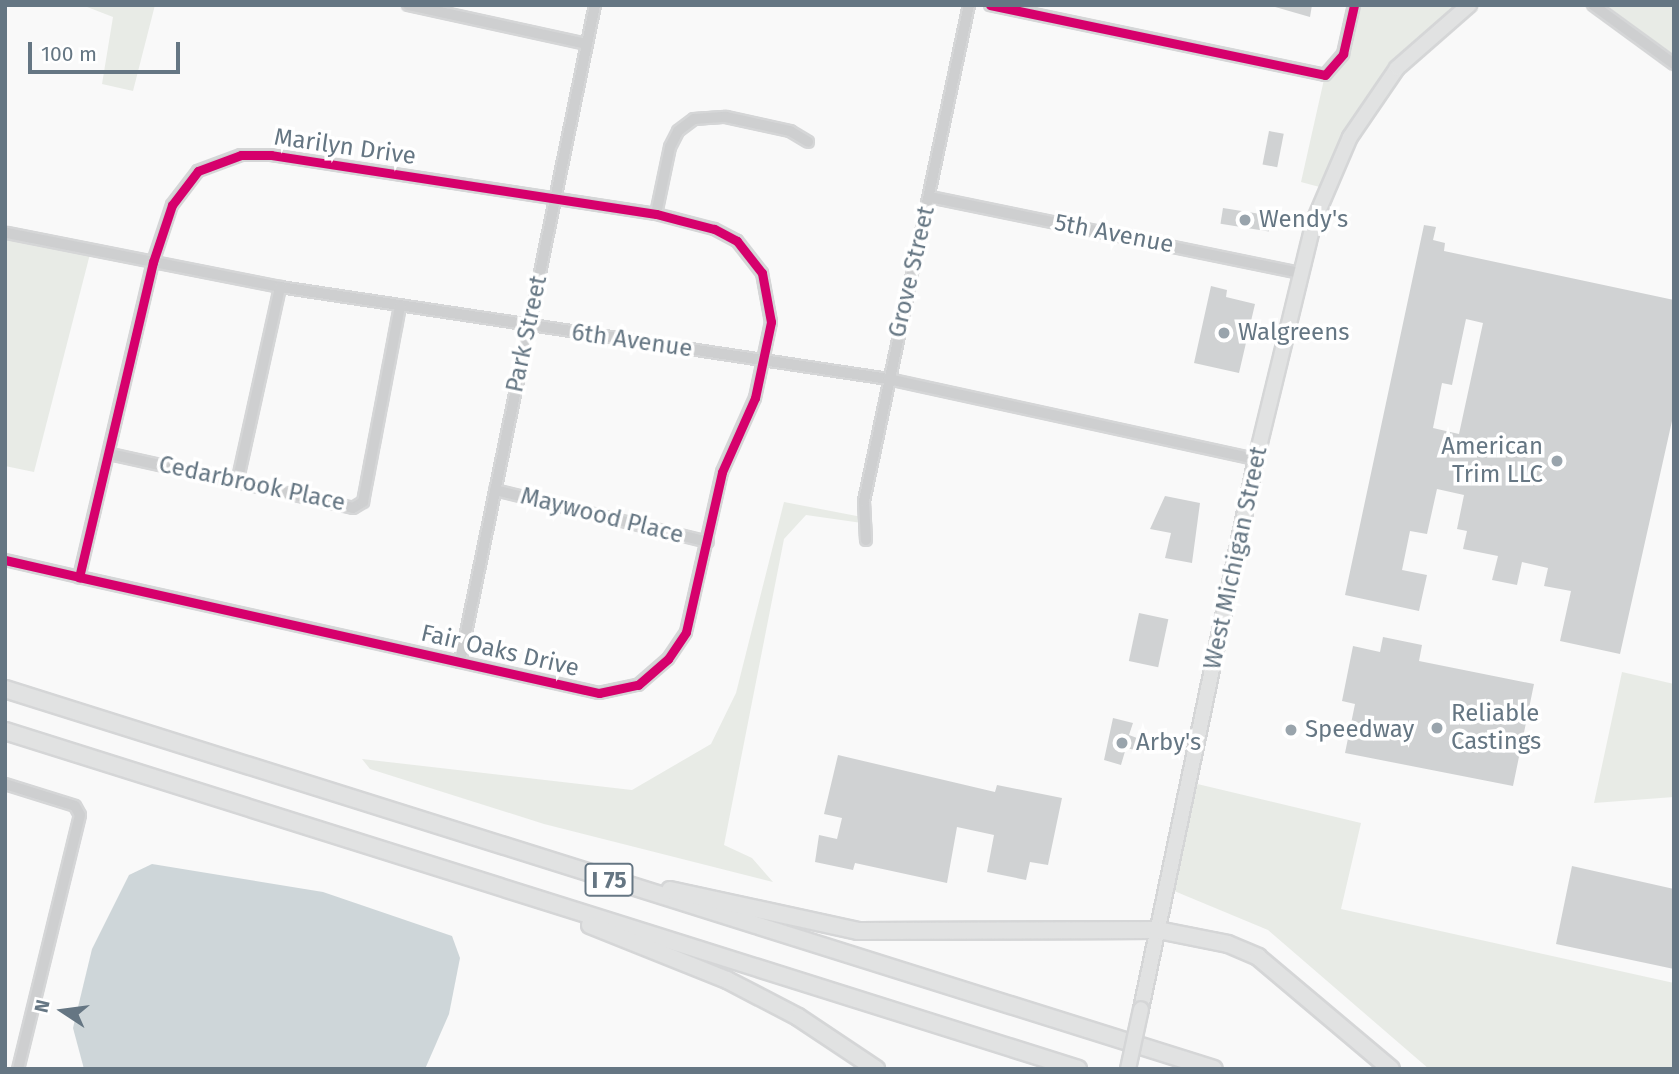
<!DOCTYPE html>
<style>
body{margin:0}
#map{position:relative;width:1679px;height:1074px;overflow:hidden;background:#f9f9f9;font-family:"Fira Sans",sans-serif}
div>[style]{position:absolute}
.green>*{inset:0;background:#e8ebe6}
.water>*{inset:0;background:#ced6d9}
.building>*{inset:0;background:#d0d2d3;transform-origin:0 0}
.roads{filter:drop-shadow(2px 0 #d5d6d7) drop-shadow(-2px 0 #d5d6d7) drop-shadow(0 2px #d5d6d7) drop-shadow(0 -2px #d5d6d7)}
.minor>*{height:10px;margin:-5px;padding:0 5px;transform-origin:5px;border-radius:5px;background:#cecfd0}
.major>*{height:14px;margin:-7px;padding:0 7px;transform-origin:7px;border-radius:7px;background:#e1e2e2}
.highway>*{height:16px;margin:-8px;padding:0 8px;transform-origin:8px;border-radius:8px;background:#e1e2e2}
.bridges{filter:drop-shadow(2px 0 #d5d6d7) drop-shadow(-2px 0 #d5d6d7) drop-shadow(0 2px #d5d6d7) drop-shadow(0 -2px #d5d6d7)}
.major-bridge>*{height:14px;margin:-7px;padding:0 7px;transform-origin:7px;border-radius:7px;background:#e1e2e2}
.cycleway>*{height:9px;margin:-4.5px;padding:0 4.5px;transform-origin:4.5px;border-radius:4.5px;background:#d6006c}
.dots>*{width:19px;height:19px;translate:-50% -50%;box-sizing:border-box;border:4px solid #fff;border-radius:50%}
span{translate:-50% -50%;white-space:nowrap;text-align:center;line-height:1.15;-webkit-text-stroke:7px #fff;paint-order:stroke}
.shield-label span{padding:2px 5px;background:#fff;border:2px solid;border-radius:5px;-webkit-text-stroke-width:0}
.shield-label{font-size:23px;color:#657683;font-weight:700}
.street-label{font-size:24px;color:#657683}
.poi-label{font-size:24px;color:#657683}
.left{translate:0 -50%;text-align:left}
.right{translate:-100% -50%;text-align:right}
.frame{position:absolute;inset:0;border:7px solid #657683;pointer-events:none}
.north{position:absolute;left:28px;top:976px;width:70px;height:70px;-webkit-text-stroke:5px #fff;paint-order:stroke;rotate:283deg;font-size:19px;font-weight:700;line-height:28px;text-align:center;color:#657683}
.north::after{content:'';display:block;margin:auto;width:24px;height:32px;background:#657683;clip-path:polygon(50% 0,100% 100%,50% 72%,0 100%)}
.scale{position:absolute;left:28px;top:42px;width:152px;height:32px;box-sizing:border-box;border:4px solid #657683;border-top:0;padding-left:9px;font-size:21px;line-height:24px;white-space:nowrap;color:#657683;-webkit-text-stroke:5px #fff;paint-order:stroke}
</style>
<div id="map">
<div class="green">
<div style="clip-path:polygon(82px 5px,155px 5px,133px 91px,102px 84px,113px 17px)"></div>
<div style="clip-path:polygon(1354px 5px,1468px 5px,1397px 68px,1327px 189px,1301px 182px,1325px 75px,1336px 68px)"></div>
<div style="clip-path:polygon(1593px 5px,1674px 5px,1674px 64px)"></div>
<div style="clip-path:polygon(5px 230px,90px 254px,34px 472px,5px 466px)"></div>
<div style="clip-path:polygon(784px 502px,862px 517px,862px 523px,806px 515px,784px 539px,724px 845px,752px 858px,773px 882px,544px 824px,370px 769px,362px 759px,632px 790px,711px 744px,736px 693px)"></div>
<div style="clip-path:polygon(1622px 672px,1674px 684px,1674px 797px,1594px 803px)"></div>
<div style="clip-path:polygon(1189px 782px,1361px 823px,1341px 909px,1674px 983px,1674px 1069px,1429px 1069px,1268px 930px,1167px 888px)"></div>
</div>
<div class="water">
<div style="clip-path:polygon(152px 864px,323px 892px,452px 936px,460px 958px,449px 1014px,425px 1069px,84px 1069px,73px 1028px,92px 949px,129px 875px)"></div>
</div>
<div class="building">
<div style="clip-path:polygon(1268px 5px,1312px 5px,1310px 17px)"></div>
<div style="left:1269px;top:131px;width:15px;height:34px;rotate:11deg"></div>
<div style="left:1223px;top:208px;width:49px;height:16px;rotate:9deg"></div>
<div style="clip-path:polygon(evenodd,1424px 225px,1436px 227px,1433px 240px,1445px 243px,1444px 251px,1674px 300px,1674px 412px,1620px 654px,1560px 641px,1571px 591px,1544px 586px,1548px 568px,1522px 562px,1517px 585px,1492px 580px,1498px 556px,1463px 549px,1467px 531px,1457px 529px,1464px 495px,1437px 489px,1427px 534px,1410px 531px,1402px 570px,1427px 575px,1419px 611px,1345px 595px,1424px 225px,1466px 319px,1483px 323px,1459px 434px,1433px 428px,1442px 383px,1452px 385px,1466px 319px)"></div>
<div style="clip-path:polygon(1211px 286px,1227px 290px,1226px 297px,1255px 304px,1239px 373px,1194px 363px)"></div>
<div style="clip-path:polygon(1165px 496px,1200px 503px,1192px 563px,1165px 558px,1171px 533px,1150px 529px)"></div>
<div style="left:1139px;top:613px;width:30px;height:49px;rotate:12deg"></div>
<div style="clip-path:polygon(1383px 637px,1422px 645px,1419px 661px,1534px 684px,1513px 786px,1345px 753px,1355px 704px,1342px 701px,1353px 646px,1380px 652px)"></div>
<div style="clip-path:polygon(1113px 718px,1133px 723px,1129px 735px,1137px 738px,1135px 750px,1126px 748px,1121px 765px,1104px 760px)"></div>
<div style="clip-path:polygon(838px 755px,995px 792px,997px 785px,1062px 798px,1048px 865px,1030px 862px,1026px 880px,987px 872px,994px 835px,957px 827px,947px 883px,855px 863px,853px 870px,815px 862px,819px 835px,837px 839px,842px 818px,824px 814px)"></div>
<div style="clip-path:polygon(1572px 866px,1674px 889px,1674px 969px,1556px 944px)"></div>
</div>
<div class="roads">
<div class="minor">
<div style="left:408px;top:5px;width:183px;rotate:12.3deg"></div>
<div style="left:990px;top:5px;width:342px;rotate:11.8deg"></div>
<div style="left:1325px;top:75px;width:28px;rotate:-49deg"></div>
<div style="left:1343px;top:54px;width:50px;rotate:-77.3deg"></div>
<div style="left:1593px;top:5px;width:100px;rotate:36.1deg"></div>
<div style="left:930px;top:197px;width:377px;rotate:11.6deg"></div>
<div style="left:656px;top:214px;width:68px;rotate:-78.2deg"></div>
<div style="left:670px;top:147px;width:18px;rotate:-63deg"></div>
<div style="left:678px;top:131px;width:20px;rotate:-37deg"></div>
<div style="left:694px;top:119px;width:32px;rotate:-4deg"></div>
<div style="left:726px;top:117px;width:66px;rotate:12.3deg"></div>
<div style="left:790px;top:131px;width:21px;rotate:31deg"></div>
<div style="left:7px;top:233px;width:278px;rotate:11.2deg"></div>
<div style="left:280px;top:287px;width:615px;rotate:8.6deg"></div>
<div style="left:888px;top:379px;width:377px;rotate:12.3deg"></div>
<div style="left:110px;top:454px;width:249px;rotate:12.5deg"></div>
<div style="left:353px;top:508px;width:12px;rotate:-31deg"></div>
<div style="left:363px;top:502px;width:199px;rotate:-79.3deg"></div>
<div style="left:237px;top:483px;width:201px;rotate:-77.6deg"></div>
<div style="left:495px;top:490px;width:219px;rotate:13.7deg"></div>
<div style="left:866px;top:540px;width:39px;rotate:-93deg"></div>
<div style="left:864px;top:501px;width:507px;rotate:-78.05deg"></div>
<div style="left:5px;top:560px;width:76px;rotate:12.9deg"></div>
<div style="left:79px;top:577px;width:533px;rotate:12.58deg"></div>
<div style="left:599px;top:693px;width:40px;rotate:-12deg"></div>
<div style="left:638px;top:685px;width:40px;rotate:-41deg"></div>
<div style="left:668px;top:659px;width:32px;rotate:-56deg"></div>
<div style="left:686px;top:632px;width:164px;rotate:-77.3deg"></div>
<div style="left:722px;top:472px;width:81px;rotate:-66deg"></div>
<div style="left:755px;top:398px;width:78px;rotate:-78.1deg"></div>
<div style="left:771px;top:322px;width:50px;rotate:-100.4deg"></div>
<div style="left:762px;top:273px;width:41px;rotate:-128deg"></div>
<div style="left:737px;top:241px;width:26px;rotate:-152deg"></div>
<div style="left:714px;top:229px;width:60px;rotate:-165.5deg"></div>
<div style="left:656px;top:214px;width:389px;rotate:-171.3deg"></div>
<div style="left:271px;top:155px;width:30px;rotate:180deg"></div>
<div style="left:241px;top:155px;width:46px;rotate:159.6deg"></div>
<div style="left:198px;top:171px;width:43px;rotate:127.4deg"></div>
<div style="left:172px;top:205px;width:60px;rotate:108.4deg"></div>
<div style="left:153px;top:262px;width:324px;rotate:103.2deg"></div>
<div style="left:460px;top:662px;width:671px;rotate:-78.39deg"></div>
<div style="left:5px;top:784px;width:73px;rotate:17.4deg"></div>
<div style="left:75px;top:806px;width:10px;rotate:61deg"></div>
<div style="left:80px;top:815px;width:261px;rotate:103.7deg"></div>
</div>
<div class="major">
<div style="left:1141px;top:1009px;width:562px;rotate:-78.19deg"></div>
<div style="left:1256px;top:459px;width:245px;rotate:-76.3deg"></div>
<div style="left:1314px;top:221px;width:91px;rotate:-66.8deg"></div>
<div style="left:1350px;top:137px;width:83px;rotate:-55.7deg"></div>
<div style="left:1397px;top:68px;width:96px;rotate:-41.2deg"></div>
</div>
<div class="highway">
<div style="left:5px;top:689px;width:1267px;rotate:17.45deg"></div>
<div style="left:5px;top:731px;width:1125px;rotate:17.48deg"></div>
<div style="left:670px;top:890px;width:192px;rotate:12.3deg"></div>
<div style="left:858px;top:931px;width:300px;rotate:-0.2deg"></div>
<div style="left:1158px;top:930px;width:71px;rotate:11.3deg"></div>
<div style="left:1228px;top:944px;width:33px;rotate:23deg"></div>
<div style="left:1258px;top:957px;width:174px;rotate:40.1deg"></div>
<div style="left:590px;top:925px;width:148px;rotate:21.9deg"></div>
<div style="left:727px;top:980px;width:80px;rotate:27.5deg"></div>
<div style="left:798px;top:1017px;width:94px;rotate:33.7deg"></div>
</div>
</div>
<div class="bridges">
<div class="major-bridge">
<div style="left:1128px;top:1069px;width:61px;rotate:-77.8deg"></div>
</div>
</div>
<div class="cycleway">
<div style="left:990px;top:5px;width:342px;rotate:11.8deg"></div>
<div style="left:1325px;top:75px;width:28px;rotate:-49deg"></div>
<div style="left:1343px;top:54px;width:50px;rotate:-77.3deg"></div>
<div style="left:5px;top:560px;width:76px;rotate:12.9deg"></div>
<div style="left:79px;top:577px;width:533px;rotate:12.58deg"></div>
<div style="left:599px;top:693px;width:40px;rotate:-12deg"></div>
<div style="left:638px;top:685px;width:40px;rotate:-41deg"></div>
<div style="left:668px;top:659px;width:32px;rotate:-56deg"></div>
<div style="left:686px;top:632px;width:164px;rotate:-77.3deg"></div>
<div style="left:722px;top:472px;width:81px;rotate:-66deg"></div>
<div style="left:755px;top:398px;width:78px;rotate:-78.1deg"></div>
<div style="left:771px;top:322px;width:50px;rotate:-100.4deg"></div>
<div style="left:762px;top:273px;width:41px;rotate:-128deg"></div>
<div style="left:737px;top:241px;width:26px;rotate:-152deg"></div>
<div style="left:714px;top:229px;width:60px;rotate:-165.5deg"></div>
<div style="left:656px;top:214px;width:389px;rotate:-171.3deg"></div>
<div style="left:271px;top:155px;width:30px;rotate:180deg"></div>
<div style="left:241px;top:155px;width:46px;rotate:159.6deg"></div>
<div style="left:198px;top:171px;width:43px;rotate:127.4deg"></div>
<div style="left:172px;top:205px;width:60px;rotate:108.4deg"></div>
<div style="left:153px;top:262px;width:324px;rotate:103.2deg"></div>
</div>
<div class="dots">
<div style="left:1245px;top:220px;background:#99a4ac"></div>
<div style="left:1224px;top:333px;background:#99a4ac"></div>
<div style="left:1557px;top:461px;background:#99a4ac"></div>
<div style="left:1437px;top:728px;background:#99a4ac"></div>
<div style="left:1291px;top:730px;background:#99a4ac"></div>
<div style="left:1122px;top:743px;background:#99a4ac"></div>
</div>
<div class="shield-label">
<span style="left:609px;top:880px">I 75</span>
</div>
<div class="street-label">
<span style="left:345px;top:147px;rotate:8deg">Marilyn Drive</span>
<span style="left:1114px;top:234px;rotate:11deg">5th Avenue</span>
<span style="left:912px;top:272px;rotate:-77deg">Grove Street</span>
<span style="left:527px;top:334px;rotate:-78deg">Park Street</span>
<span style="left:632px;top:341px;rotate:8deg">6th Avenue</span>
<span style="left:252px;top:484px;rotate:12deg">Cedarbrook Place</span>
<span style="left:602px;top:516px;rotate:14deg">Maywood Place</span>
<span style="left:1236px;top:558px;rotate:-78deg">West Michigan Street</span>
<span style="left:500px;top:651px;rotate:13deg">Fair Oaks Drive</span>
</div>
<div class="poi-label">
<span class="left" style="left:1259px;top:220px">Wendy's</span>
<span class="left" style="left:1238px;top:333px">Walgreens</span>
<span class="right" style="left:1543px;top:461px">American<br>Trim LLC</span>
<span class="left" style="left:1451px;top:728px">Reliable<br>Castings</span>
<span class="left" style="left:1305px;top:730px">Speedway</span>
<span class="left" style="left:1136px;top:743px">Arby's</span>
</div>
<div class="frame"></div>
<div class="north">N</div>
<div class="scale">100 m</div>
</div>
